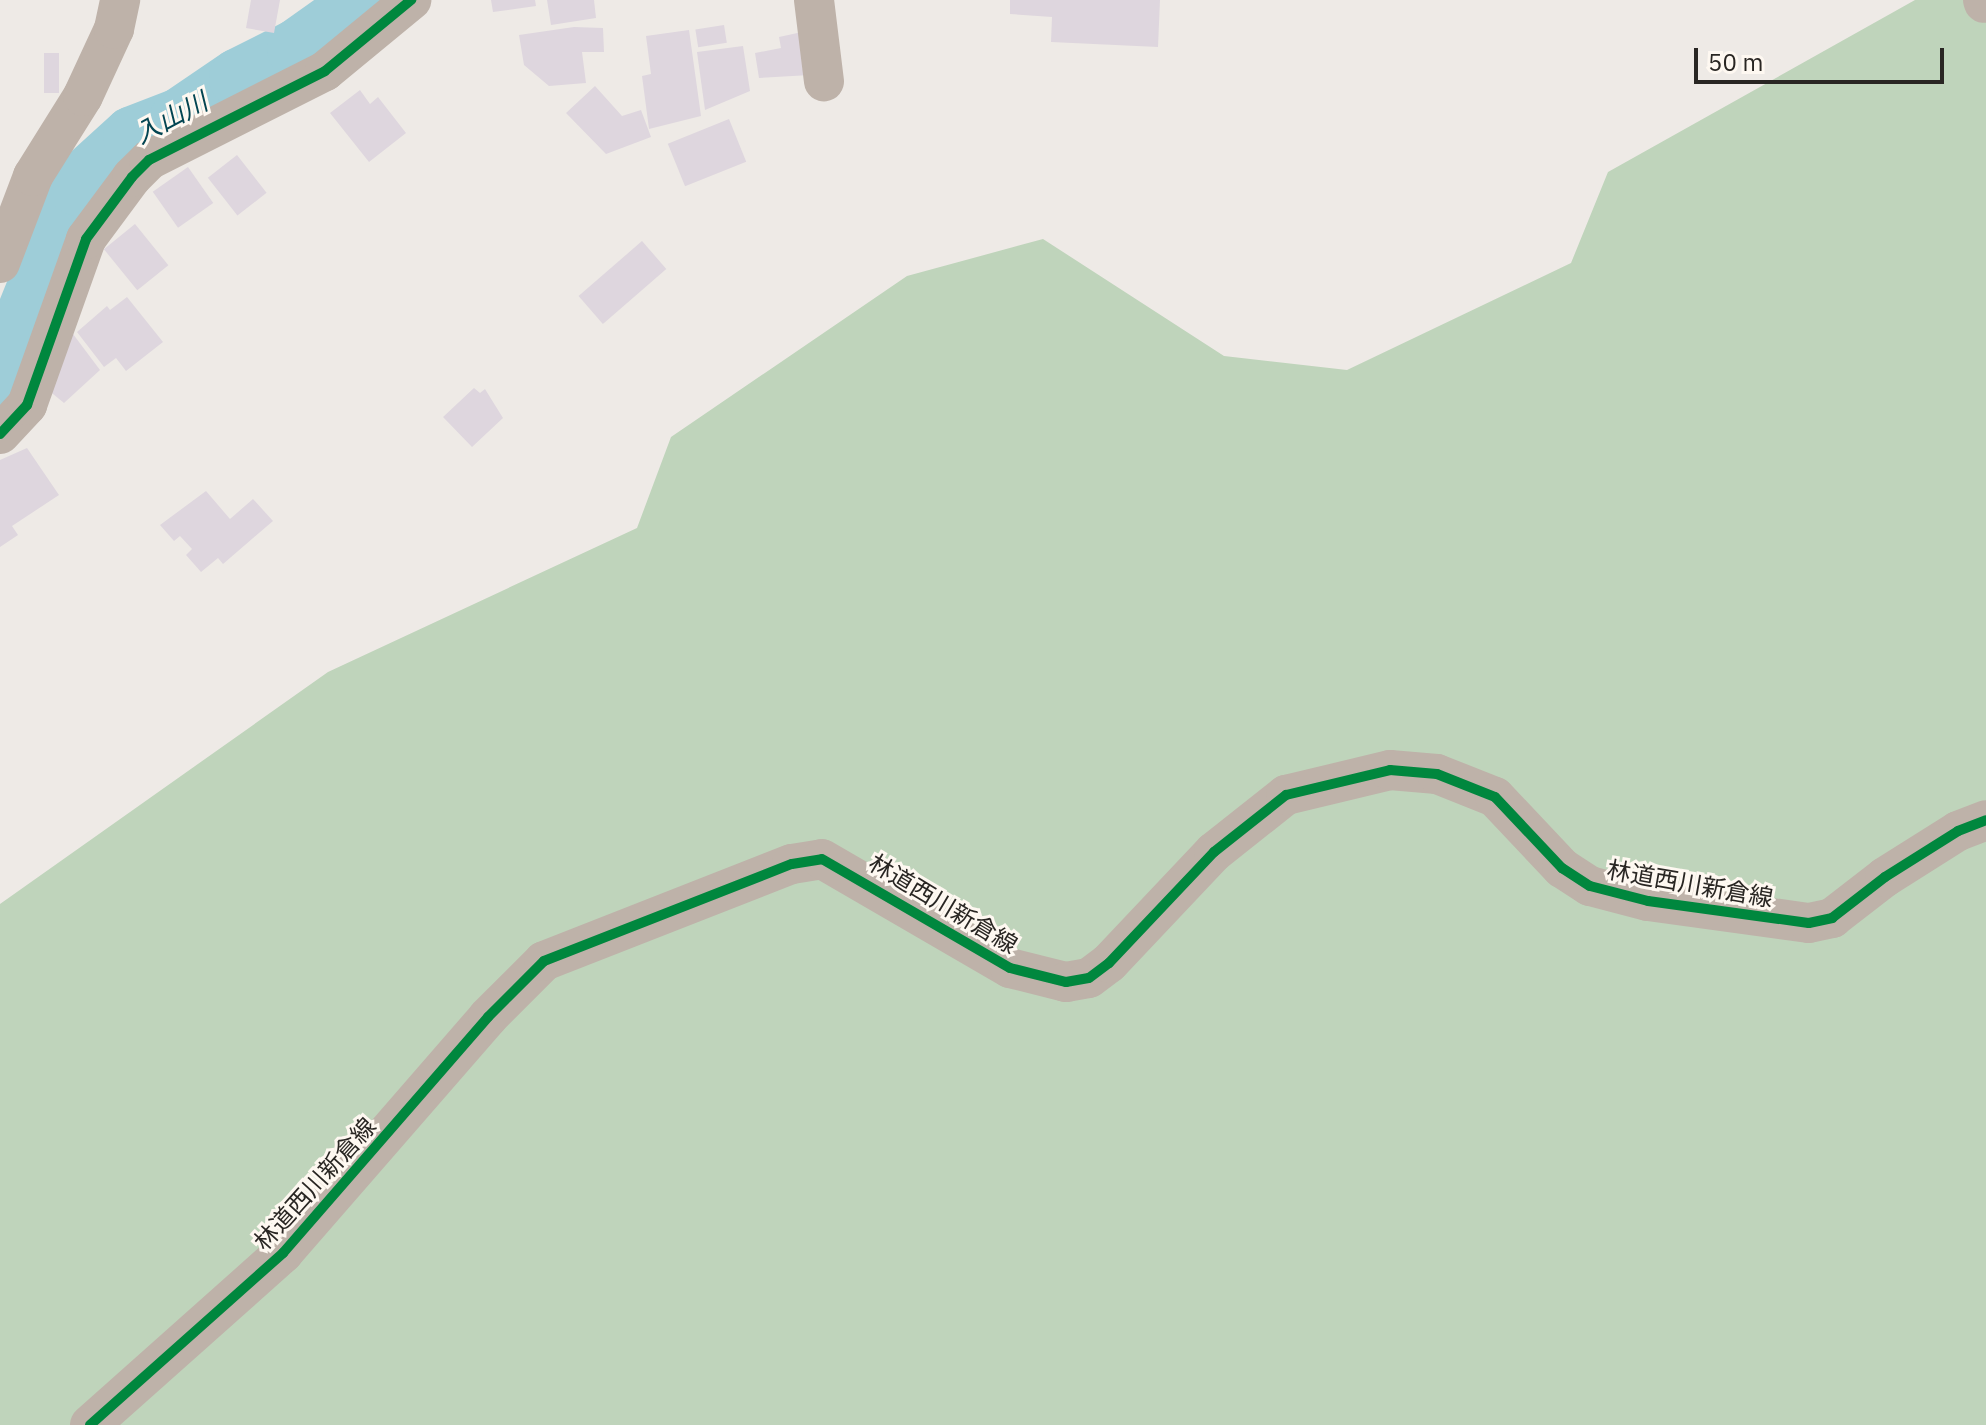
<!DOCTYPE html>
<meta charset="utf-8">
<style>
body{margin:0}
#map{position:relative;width:1986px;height:1425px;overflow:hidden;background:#eeeae6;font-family:"IBM Plex Sans","Noto Sans JP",sans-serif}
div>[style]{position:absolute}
.forest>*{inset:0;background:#bfd4bb}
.river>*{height:60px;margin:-30px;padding:0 30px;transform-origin:30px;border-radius:30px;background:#9ecdd8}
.building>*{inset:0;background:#ded6de;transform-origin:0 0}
.street>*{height:40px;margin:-20px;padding:0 20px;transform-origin:20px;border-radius:20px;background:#beb2a9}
.cycleway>*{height:10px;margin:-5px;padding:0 5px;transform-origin:5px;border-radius:5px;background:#00873e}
span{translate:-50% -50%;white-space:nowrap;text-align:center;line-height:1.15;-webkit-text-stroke:6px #fef8f1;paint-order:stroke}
.street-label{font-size:24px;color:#292623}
.water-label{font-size:26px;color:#034552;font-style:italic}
.scale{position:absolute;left:1694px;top:48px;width:250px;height:36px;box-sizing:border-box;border:4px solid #292623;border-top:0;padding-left:10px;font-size:24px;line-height:28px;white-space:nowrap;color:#292623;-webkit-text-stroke:6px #fef8f1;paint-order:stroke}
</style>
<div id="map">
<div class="forest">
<div style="clip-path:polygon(1915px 0,1986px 0,1986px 1425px,0 1425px,0 904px,328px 672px,637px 528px,671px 437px,907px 276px,1043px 239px,1224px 356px,1347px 370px,1571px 263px,1608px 172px)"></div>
</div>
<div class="river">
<div style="left:0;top:379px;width:208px;rotate:-68deg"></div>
<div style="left:78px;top:186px;width:74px;rotate:-42.3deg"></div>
<div style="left:133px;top:136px;width:50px;rotate:-21deg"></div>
<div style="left:180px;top:118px;width:71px;rotate:-34.1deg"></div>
<div style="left:239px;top:78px;width:65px;rotate:-26.6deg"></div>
<div style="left:297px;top:49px;width:85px;rotate:-35.4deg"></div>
</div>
<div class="building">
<div style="clip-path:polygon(251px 0,280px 0,274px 33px,246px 28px)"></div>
<div style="clip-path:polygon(491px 0,535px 0,536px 6px,493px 12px)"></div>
<div style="clip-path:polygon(547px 0,594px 0,596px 18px,551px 25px)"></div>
<div style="clip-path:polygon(1010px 0,1160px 0,1158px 47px,1051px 42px,1052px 17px,1010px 14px)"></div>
<div style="left:724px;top:25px;width:18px;height:29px;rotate:81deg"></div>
<div style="clip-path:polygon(574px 27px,603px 28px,604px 52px,582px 52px,586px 83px,549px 86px,524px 65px,519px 35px)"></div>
<div style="clip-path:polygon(689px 30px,701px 116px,649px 129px,642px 76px,651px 74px,646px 36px)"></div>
<div style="clip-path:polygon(802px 32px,810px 75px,759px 78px,755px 53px,781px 48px,779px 37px)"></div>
<div style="clip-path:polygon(743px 46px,750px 91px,705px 110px,697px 52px)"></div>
<div style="left:44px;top:53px;width:15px;height:40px"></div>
<div style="clip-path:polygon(595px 86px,622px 116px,641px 110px,651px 137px,606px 154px,566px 113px)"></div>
<div style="clip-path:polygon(360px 90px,370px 104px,378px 97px,406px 133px,369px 162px,330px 113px)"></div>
<div style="left:729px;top:119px;width:46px;height:66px;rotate:68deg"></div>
<div style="left:237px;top:155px;width:48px;height:37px;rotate:52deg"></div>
<div style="left:188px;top:167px;width:44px;height:43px;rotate:55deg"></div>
<div style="left:135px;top:224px;width:53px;height:40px;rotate:51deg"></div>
<div style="left:642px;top:241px;width:37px;height:84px;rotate:49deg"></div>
<div style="clip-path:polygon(127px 297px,163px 342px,126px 371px,116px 358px,104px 367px,77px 332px,107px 306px,110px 310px)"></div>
<div style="clip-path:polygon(70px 330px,100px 370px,64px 403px,47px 389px)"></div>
<div style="clip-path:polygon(474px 388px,480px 393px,485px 389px,503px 418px,472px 447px,443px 417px)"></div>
<div style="clip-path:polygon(27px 448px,59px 495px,12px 526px,18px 535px,0 547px,0 460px)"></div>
<div style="clip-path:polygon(206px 491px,230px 519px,253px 499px,273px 521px,223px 564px,218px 558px,201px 572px,186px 555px,192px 549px,180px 536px,174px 541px,160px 525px)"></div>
</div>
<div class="street">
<div style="left:814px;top:0;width:82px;rotate:83deg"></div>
<div style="left:1983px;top:0;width:3px;rotate:72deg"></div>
<div style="left:0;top:263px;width:93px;rotate:-69.2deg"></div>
<div style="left:33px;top:176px;width:94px;rotate:-58deg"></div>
<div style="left:83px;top:96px;width:74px;rotate:-65.2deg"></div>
<div style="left:114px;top:29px;width:30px;rotate:-78deg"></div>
<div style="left:0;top:434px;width:40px;rotate:-47deg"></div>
<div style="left:27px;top:405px;width:176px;rotate:-70.4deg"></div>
<div style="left:86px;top:239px;width:77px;rotate:-53.4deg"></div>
<div style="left:132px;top:177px;width:24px;rotate:-45deg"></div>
<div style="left:149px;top:160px;width:197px;rotate:-26.8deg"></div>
<div style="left:325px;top:71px;width:112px;rotate:-39.5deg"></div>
<div style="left:90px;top:1425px;width:259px;rotate:-41.7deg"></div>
<div style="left:283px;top:1253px;width:313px;rotate:-49deg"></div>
<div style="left:488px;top:1017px;width:79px;rotate:-45deg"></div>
<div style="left:544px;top:961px;width:266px;rotate:-21.4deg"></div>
<div style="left:792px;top:864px;width:30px;rotate:-9deg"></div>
<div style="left:822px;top:859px;width:217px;rotate:30.1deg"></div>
<div style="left:1010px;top:968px;width:58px;rotate:14deg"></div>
<div style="left:1066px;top:982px;width:23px;rotate:-10deg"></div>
<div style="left:1089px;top:978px;width:25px;rotate:-37deg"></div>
<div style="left:1109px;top:963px;width:153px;rotate:-46.6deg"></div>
<div style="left:1214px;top:852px;width:92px;rotate:-38.4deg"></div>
<div style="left:1286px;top:795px;width:107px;rotate:-13.5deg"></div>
<div style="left:1390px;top:770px;width:47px;rotate:4.9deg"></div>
<div style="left:1437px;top:774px;width:62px;rotate:21.6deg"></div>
<div style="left:1495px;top:797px;width:98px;rotate:46.7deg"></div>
<div style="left:1562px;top:868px;width:33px;rotate:33deg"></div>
<div style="left:1590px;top:886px;width:60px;rotate:14.5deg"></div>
<div style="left:1648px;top:901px;width:162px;rotate:7.8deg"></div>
<div style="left:1809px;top:923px;width:24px;rotate:-12deg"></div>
<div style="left:1832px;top:918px;width:67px;rotate:-37.7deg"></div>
<div style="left:1885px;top:877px;width:86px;rotate:-32.2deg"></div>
<div style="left:1958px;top:831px;width:30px;rotate:-21deg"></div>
</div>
<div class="cycleway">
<div style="left:0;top:434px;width:40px;rotate:-47deg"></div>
<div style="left:27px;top:405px;width:176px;rotate:-70.4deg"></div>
<div style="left:86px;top:239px;width:77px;rotate:-53.4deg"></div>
<div style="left:132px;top:177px;width:24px;rotate:-45deg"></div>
<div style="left:149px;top:160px;width:197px;rotate:-26.8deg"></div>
<div style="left:325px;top:71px;width:112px;rotate:-39.5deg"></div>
<div style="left:90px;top:1425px;width:259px;rotate:-41.7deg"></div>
<div style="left:283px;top:1253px;width:313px;rotate:-49deg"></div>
<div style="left:488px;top:1017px;width:79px;rotate:-45deg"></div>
<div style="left:544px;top:961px;width:266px;rotate:-21.4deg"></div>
<div style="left:792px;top:864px;width:30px;rotate:-9deg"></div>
<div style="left:822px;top:859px;width:217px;rotate:30.1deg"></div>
<div style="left:1010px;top:968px;width:58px;rotate:14deg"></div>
<div style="left:1066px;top:982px;width:23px;rotate:-10deg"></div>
<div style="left:1089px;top:978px;width:25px;rotate:-37deg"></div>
<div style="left:1109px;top:963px;width:153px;rotate:-46.6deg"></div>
<div style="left:1214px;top:852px;width:92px;rotate:-38.4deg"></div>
<div style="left:1286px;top:795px;width:107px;rotate:-13.5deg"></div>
<div style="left:1390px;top:770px;width:47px;rotate:4.9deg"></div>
<div style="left:1437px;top:774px;width:62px;rotate:21.6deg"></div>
<div style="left:1495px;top:797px;width:98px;rotate:46.7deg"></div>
<div style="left:1562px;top:868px;width:33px;rotate:33deg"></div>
<div style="left:1590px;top:886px;width:60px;rotate:14.5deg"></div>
<div style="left:1648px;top:901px;width:162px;rotate:7.8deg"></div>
<div style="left:1809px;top:923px;width:24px;rotate:-12deg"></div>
<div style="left:1832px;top:918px;width:67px;rotate:-37.7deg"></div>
<div style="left:1885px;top:877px;width:86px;rotate:-32.2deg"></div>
<div style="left:1958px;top:831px;width:30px;rotate:-21deg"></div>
</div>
<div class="street-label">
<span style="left:1690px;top:884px;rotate:10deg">林道西川新倉線</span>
<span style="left:943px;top:904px;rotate:31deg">林道西川新倉線</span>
<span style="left:315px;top:1184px;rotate:-48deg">林道西川新倉線</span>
</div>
<div class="water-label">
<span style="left:171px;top:118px;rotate:-28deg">入山川</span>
</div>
<div class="scale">50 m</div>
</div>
